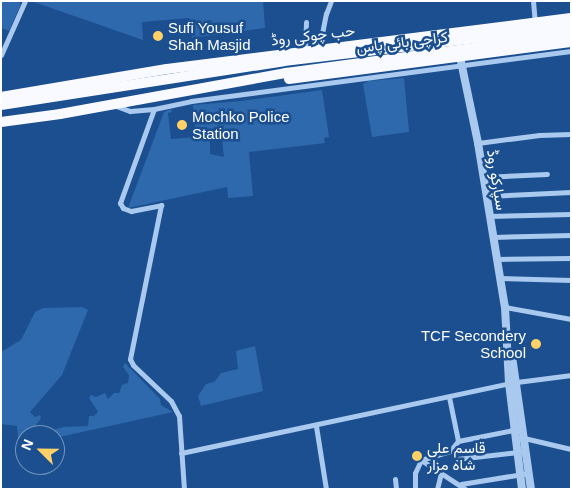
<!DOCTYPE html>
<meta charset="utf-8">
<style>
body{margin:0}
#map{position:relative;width:572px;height:490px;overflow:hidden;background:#1b4f8f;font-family:Arial,Vazirmatn,sans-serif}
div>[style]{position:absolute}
.green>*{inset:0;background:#2e69ad}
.minor>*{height:5px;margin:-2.5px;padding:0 2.5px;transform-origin:2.5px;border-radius:2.5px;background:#a9c9ee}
.tertiary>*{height:8px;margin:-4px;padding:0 4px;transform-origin:4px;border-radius:4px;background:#a9c9ee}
.trunk>*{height:10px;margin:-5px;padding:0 5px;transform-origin:5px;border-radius:5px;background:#f8faff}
.trunk-bridge>*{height:10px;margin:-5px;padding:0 5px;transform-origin:5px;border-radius:5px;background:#f8faff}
.dots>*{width:14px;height:14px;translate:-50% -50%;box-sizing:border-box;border:2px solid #1b4f8f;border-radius:50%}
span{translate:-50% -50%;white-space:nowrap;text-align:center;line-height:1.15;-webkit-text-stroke:5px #1b4f8f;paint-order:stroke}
.poi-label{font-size:15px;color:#fff}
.left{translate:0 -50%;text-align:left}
.right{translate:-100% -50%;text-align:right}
.street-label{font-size:15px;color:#fff}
.frame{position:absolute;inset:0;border:2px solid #fff;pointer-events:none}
.north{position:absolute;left:15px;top:425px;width:50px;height:50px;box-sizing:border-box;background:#1b4f8f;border:1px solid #7695bc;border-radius:50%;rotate:293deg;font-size:14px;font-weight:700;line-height:20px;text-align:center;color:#fff}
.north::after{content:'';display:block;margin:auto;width:18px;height:22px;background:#ffd166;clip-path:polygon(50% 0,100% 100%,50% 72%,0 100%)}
</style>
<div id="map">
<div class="green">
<div style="clip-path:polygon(1px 1px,18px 1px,21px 4px,9px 31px,1px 28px)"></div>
<div style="clip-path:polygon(31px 1px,263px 1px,265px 28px,192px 38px,189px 18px,142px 22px,143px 40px)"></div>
<div style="clip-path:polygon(404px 78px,409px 132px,372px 137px,363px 84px,368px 81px)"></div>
<div style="clip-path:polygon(evenodd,322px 90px,329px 137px,324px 138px,325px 143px,249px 152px,253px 196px,228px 198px,227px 187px,128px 208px,164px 112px,171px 109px,172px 112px,168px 113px,171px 139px,196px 137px,193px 105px,241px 101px,322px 90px,217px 131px,221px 131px,224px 157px,210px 154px,210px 135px,218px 134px,217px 131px)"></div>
<div style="clip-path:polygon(82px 307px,88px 310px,62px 375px,30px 412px,35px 417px,40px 415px,41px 418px,36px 425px,42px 434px,63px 427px,88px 426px,89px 416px,94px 416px,98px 412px,89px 398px,91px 395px,96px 397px,105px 393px,108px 399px,114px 393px,119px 393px,122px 385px,128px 383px,129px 375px,123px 367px,125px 363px,160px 399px,161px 405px,173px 412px,55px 438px,55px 435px,25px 435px,25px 445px,19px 446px,17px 426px,1px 424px,1px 352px,21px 340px,35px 312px,43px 308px)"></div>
<div style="clip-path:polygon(255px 346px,263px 391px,201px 406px,198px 396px,206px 384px,214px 382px,221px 373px,238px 369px,236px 351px)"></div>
</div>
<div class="minor">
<div style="left:533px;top:1px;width:21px;rotate:85deg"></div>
<div style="left:319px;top:49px;width:36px;rotate:-79deg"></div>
<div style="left:326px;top:14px;width:14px;rotate:-69deg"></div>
<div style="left:305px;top:51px;width:29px;rotate:-88deg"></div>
<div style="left:1px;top:55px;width:59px;rotate:-66deg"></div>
<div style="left:116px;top:106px;width:15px;rotate:20deg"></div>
<div style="left:130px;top:111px;width:24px;rotate:-5deg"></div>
<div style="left:154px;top:109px;width:38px;rotate:-12deg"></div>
<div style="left:191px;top:101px;width:383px;rotate:-7.5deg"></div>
<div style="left:154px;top:109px;width:100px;rotate:109.9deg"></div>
<div style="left:120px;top:203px;width:6px;rotate:59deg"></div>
<div style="left:123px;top:208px;width:9px;rotate:21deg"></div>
<div style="left:131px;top:211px;width:31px;rotate:-11deg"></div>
<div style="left:161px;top:205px;width:157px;rotate:101.4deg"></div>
<div style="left:130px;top:359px;width:7px;rotate:63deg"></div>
<div style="left:133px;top:365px;width:52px;rotate:43.5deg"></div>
<div style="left:171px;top:401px;width:17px;rotate:62deg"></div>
<div style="left:179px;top:416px;width:73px;rotate:86.1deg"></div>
<div style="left:478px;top:143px;width:62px;rotate:-7.5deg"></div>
<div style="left:539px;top:135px;width:32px;rotate:-2deg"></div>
<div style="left:483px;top:177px;width:64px;rotate:-2.7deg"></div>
<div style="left:486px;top:196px;width:85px;rotate:-2.7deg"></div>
<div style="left:489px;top:216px;width:82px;rotate:-1.4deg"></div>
<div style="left:493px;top:237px;width:78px;rotate:-1.5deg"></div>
<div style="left:496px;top:259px;width:75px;rotate:-0.8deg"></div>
<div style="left:500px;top:278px;width:71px;rotate:1.6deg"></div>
<div style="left:505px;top:307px;width:67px;rotate:10.3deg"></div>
<div style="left:449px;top:397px;width:45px;rotate:78.4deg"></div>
<div style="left:316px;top:426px;width:64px;rotate:81deg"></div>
<div style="left:516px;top:438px;width:8px"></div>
<div style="left:524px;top:438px;width:48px;rotate:13.2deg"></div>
<div style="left:181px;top:453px;width:335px;rotate:-12deg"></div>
<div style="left:509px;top:383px;width:63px;rotate:-7.4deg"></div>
<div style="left:457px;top:459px;width:69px;rotate:-6.6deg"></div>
<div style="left:421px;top:460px;width:30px;rotate:-17deg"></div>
<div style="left:450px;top:451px;width:13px;rotate:-51deg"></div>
<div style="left:458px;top:441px;width:66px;rotate:-11.3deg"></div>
<div style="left:421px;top:460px;width:53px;rotate:33.4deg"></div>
<div style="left:395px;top:479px;width:10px;rotate:84deg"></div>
<div style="left:461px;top:484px;width:69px;rotate:-9.2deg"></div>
<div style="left:415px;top:489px;width:16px;rotate:-90deg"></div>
<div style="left:415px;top:473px;width:14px;rotate:-65deg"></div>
<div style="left:437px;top:489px;width:16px;rotate:-76deg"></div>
</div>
<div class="tertiary">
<div style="left:459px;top:52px;width:93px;rotate:78.2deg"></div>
<div style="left:478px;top:143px;width:166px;rotate:80.7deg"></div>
<div style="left:505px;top:307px;width:76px;rotate:87deg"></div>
<div style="left:509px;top:383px;width:107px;rotate:83deg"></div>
<div style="left:512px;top:356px;width:134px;rotate:81.9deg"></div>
</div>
<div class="trunk">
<div style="left:1px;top:97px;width:168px;rotate:-9.6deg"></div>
<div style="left:167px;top:69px;width:407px;rotate:-7.2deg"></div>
<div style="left:1px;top:105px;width:286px;rotate:-8.8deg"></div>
<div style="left:284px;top:61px;width:289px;rotate:-6.8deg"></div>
<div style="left:1px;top:122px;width:60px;rotate:-7.7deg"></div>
<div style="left:60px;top:114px;width:230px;rotate:-10.3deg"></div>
</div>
<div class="trunk-bridge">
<div style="left:286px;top:73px;width:288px;rotate:-7.6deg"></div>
<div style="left:289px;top:79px;width:284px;rotate:-7.5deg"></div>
</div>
<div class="dots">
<div style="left:158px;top:36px;background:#ffd166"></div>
<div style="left:182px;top:125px;background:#ffd166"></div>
<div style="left:536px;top:344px;background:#ffd166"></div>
<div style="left:417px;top:456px;background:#ffd166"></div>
</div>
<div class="poi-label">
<span class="left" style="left:168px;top:36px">Sufi Yousuf<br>Shah Masjid</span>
<span class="left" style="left:192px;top:125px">Mochko Police<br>Station</span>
<span class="right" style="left:526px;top:344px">TCF Secondery<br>School</span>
<span class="left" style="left:427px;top:456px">قاسم علی<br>شاہ مزار</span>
</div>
<div class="street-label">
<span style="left:313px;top:35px;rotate:-7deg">حب چوکی روڈ</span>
<span style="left:402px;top:42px;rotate:-7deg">کراچی بائی پاس</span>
<span style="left:497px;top:180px;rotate:81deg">سپارکو روڈ</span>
</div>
<div class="frame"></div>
<div class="north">N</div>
</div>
